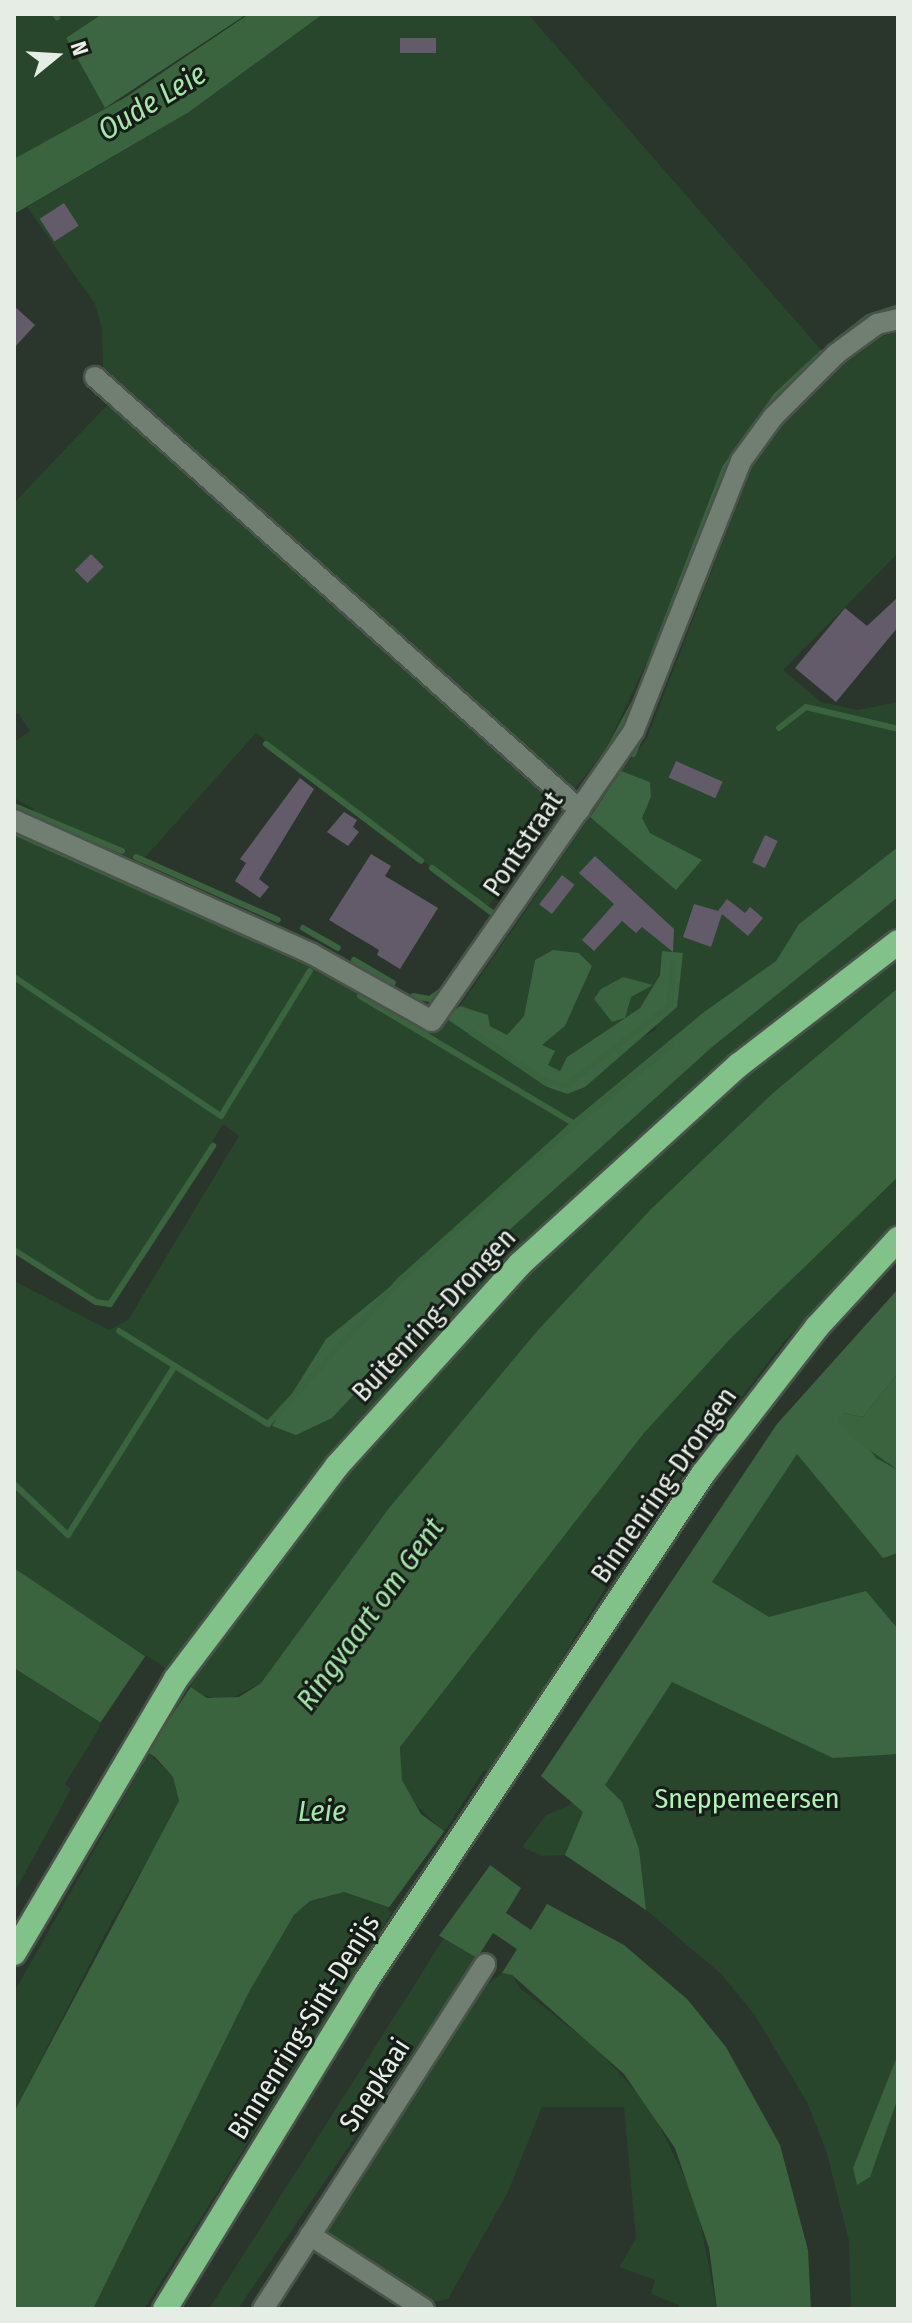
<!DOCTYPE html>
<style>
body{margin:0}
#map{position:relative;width:912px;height:2323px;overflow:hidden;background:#2a362b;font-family:"Fira Sans Condensed",sans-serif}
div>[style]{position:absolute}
.green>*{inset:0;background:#27462b}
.forest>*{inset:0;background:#3b6641}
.water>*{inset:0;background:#39643e}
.pier>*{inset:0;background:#2a362b;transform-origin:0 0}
.stream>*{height:6px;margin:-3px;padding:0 3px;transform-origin:3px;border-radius:3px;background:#39643e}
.building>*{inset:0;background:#645b6a;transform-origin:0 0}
.roads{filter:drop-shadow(2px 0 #49534a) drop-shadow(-2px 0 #49534a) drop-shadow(0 2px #49534a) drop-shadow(0 -2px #49534a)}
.minor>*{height:20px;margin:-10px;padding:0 10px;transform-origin:10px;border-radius:10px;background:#717f72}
.highway>*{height:24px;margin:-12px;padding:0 12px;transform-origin:12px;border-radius:12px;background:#81c288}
span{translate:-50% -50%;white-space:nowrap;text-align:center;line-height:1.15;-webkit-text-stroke:6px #161c17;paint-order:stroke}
.street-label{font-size:28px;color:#e5ede5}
.park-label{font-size:28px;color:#aff2b6}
.water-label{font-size:30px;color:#a5e7ab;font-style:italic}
.frame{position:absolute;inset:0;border:16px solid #e5ede5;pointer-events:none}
.north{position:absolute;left:16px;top:16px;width:80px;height:80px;-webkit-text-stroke:6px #161c17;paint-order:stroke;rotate:72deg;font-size:22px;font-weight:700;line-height:32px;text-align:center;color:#e5ede5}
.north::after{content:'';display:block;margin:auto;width:28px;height:36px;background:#e5ede5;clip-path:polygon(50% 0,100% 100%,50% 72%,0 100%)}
</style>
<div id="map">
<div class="green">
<div style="clip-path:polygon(14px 14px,102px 14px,66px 38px,105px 108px,14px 160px)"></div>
<div style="clip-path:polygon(323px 14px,528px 14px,822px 351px,764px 414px,718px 482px,652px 652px,605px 750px,574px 790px,115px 384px,103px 370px,102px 329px,95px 304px,27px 207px,189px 112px)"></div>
<div style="clip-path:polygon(898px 332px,898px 553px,783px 670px,821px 702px,858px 710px,898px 702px,898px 847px,799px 924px,776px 961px,704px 1012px,571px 1122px,413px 1268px,326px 1339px,332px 1418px,505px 1234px,711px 1048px,898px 897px,898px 988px,773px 1093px,651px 1209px,538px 1330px,389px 1508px,261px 1683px,225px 1701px,195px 1693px,14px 1568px,14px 1281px,109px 1330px,128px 1320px,239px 1136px,223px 1124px,110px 1308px,14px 1254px,14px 831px,291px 954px,427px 1028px,444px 1017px,545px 1086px,656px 1030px,660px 975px,640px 1008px,567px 1057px,560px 1071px,548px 1065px,542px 1045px,565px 1026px,592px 966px,579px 953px,535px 960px,524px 1016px,507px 1036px,490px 1026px,487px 1015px,460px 1006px,590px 817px,676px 889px,701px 861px,650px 833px,642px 818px,651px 797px,650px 782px,621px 771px,646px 740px,752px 467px,783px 425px,844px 364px,883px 336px)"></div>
<div style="clip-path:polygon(109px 403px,563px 808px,486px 909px,256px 733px,141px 862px,37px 819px,31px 815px,34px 809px,14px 798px,14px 742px,30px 731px,18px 713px,14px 715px,14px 503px)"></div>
<div style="clip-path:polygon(898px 1177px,898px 1223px,782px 1344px,648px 1519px,491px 1773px,484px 1770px,444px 1832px,412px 1801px,402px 1780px,400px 1746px,644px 1433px,731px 1338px)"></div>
<div style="clip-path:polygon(898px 1329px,898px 2309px,851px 2309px,849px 2241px,826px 2150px,807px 2102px,754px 2014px,721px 1974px,646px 1910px,565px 1855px,542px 1856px,522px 1847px,546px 1815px,570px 1805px,600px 1751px,824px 1412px)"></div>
<div style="clip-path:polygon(14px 1668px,102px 1724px,65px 1784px,71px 1789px,14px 1893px)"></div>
<div style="clip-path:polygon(149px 1754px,173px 1777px,179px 1801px,174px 1815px,112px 1921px,14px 2112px,14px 1992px)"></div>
<div style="clip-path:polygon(344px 1892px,394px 1909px,144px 2309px,93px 2309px,249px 1992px,294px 1915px,310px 1901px)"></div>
<div style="clip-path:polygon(444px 1938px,477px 1958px,238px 2309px,209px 2309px)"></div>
<div style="clip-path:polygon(502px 1973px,512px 1975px,520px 1988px,596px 2048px,651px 2108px,696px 2201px,717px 2309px,678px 2309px,679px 2305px,651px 2294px,655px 2280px,619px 2267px,636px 2239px,624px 2107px,542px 2107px,508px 2192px,448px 2299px,425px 2304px,321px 2233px,479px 1991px)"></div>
</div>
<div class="forest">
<div style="clip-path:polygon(102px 14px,247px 14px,105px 108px,66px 38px)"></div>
<div style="clip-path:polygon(621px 771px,650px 782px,651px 797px,642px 818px,650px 833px,702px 860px,676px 890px,590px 817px)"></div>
<div style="clip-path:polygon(898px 847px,898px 897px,711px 1048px,505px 1234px,332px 1418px,296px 1435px,272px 1426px,326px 1339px,413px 1268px,571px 1122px,704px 1012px,776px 961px,799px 924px)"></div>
<div style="clip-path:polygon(553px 950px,579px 953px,592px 966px,565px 1026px,542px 1045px,555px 1051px,548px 1065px,560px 1071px,567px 1057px,640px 1008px,660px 975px,662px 951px,683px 953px,677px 1007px,585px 1087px,567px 1094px,545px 1086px,444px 1017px,460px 1006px,488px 1015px,490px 1026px,507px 1035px,524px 1016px,535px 960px)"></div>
<div style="clip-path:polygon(898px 1289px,898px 1373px,863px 1417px,843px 1413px,876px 1458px,898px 1470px,898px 1553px,883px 1558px,797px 1454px,712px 1582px,769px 1617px,866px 1591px,898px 1629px,898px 1754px,833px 1758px,672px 1682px,605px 1785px,622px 1802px,639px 1849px,646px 1910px,565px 1855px,583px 1812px,541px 1776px,777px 1424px)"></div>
</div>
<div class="water">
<div style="clip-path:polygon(249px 14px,323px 14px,189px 112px,14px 214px,14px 159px,126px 97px)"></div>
<div style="clip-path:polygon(623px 977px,653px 985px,631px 997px,625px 1018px,612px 1022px,594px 999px,601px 989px)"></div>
<div style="clip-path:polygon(898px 988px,898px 1177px,731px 1338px,644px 1433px,400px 1747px,402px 1780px,421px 1814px,521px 1888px,506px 1913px,531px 1930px,547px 1904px,624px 1945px,687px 1999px,726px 2047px,780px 2145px,808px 2250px,811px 2309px,717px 2309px,709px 2248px,675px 2148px,624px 2074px,512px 1975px,502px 1973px,517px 1949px,493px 1933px,477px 1958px,394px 1909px,344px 1892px,310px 1901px,294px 1915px,249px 1992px,93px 2309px,14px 2309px,14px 2112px,179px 1801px,173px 1777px,155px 1757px,14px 1668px,14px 1568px,207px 1698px,239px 1697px,261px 1683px,389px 1508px,538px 1330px,651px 1209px,773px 1093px)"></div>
<div style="clip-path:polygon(898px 1373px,898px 1470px,848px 1435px,837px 1419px,843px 1413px,863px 1417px)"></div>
<div style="clip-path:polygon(898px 2054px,898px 2098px,870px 2177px,857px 2185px,853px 2168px)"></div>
</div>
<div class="pier">
<div style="left:146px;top:1655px;width:55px;height:85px;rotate:34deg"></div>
<div style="left:446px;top:1829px;width:57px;height:100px;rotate:36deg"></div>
</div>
<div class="stream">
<div style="left:55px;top:14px;width:4px;rotate:56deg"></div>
<div style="left:837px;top:341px;width:39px;rotate:-38deg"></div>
<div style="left:868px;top:317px;width:32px;rotate:-18deg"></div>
<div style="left:649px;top:666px;width:212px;rotate:-69deg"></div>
<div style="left:725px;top:468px;width:88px;rotate:-54.7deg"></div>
<div style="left:776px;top:396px;width:63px;rotate:-43.1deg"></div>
<div style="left:779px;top:728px;width:34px;rotate:-38deg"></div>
<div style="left:806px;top:707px;width:95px;rotate:13.4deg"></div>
<div style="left:266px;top:744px;width:194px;rotate:37deg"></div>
<div style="left:607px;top:753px;width:65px;rotate:-61.5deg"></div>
<div style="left:633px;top:754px;width:199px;rotate:-67.8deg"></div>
<div style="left:14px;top:806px;width:117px;rotate:22.6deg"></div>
<div style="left:14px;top:832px;width:266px;rotate:24deg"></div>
<div style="left:136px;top:857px;width:155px;rotate:23.9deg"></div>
<div style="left:432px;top:868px;width:74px;rotate:36.7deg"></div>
<div style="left:303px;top:928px;width:40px;rotate:29.7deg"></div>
<div style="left:354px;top:960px;width:45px;rotate:30.5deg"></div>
<div style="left:14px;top:977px;width:249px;rotate:33.9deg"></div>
<div style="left:221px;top:1116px;width:170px;rotate:-58.5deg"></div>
<div style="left:360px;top:996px;width:250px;rotate:30.8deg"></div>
<div style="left:413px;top:996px;width:17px;rotate:10deg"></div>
<div style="left:430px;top:999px;width:19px;rotate:-36deg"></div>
<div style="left:472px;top:1033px;width:90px;rotate:33.2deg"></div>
<div style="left:547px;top:1082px;width:20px;rotate:9deg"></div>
<div style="left:567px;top:1085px;width:130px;rotate:-37.8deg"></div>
<div style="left:670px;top:1005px;width:41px;rotate:-85.8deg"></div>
<div style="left:14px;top:1250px;width:97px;rotate:32.4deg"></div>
<div style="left:96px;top:1302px;width:14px;rotate:8deg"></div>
<div style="left:110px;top:1304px;width:189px;rotate:-56.9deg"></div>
<div style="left:119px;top:1331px;width:176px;rotate:32deg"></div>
<div style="left:268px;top:1424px;width:195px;rotate:-47.5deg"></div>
<div style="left:400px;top:1280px;width:208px;rotate:-41.9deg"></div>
<div style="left:555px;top:1141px;width:151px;rotate:-39.4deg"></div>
<div style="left:14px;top:1484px;width:74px;rotate:43.4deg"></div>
<div style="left:68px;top:1535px;width:200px;rotate:-57.7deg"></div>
</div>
<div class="building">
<div style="left:436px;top:38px;width:15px;height:36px;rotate:90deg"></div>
<div style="left:64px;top:203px;width:27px;height:29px;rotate:57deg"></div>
<div style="clip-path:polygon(14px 306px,35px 325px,14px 348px)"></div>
<div style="left:91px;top:554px;width:18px;height:23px;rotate:45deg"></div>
<div style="clip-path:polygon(898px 597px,898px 627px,836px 702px,795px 668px,845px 608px,867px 626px)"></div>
<div style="left:676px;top:761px;width:51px;height:18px;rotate:24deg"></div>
<div style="clip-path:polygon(300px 778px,314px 789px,259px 879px,269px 887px,260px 898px,235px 881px,246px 863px,240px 859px)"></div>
<div style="clip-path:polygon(344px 812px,357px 820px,353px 827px,359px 832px,348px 846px,327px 832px)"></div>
<div style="left:765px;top:835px;width:14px;height:30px;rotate:25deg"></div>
<div style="clip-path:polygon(371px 854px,391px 866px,385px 876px,438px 908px,400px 969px,377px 955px,379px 950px,329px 920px)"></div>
<div style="clip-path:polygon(595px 856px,674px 929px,673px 952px,642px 927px,636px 933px,622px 921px,594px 951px,582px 940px,614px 904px,579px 873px)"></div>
<div style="left:562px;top:875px;width:16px;height:37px;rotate:38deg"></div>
<div style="clip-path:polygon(727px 899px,745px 913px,750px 907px,763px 918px,748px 936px,722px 914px,711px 947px,683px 937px,694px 904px,718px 911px)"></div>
</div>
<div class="roads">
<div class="minor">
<div style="left:95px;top:377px;width:650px;rotate:41.76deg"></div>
<div style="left:14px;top:820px;width:327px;rotate:24.2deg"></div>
<div style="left:312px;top:954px;width:137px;rotate:29.2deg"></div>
<div style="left:432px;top:1021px;width:354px;rotate:-55.2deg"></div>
<div style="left:634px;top:730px;width:289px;rotate:-68.3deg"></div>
<div style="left:741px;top:461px;width:54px;rotate:-54deg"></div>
<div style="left:773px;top:417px;width:89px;rotate:-45deg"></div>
<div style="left:836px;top:354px;width:51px;rotate:-36.2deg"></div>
<div style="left:877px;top:324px;width:22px;rotate:-13deg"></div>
<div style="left:310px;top:2235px;width:136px;rotate:33deg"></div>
<div style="left:263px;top:2309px;width:410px;rotate:-57.2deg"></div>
</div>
<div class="highway">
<div style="left:14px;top:1953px;width:318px;rotate:-59.4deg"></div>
<div style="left:176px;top:1679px;width:267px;rotate:-52.9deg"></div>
<div style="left:337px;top:1466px;width:273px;rotate:-47.8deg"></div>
<div style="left:520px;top:1264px;width:296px;rotate:-42.3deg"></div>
<div style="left:739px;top:1065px;width:201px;rotate:-37.7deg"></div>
<div style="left:165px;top:2309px;width:385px;rotate:-58.5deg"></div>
<div style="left:366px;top:1981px;width:609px;rotate:-56.39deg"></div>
<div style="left:703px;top:1474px;width:186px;rotate:-52.2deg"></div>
<div style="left:817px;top:1327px;width:120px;rotate:-47.4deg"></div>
</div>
</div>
<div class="street-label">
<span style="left:523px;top:844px;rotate:-56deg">Pontstraat</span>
<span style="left:434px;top:1315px;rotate:-47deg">Buitenring-Drongen</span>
<span style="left:664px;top:1485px;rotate:-55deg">Binnenring-Drongen</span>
<span style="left:304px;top:2027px;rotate:-58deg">Binnenring-Sint-Denijs</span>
<span style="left:375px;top:2085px;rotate:-57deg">Snepkaai</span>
</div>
<div class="park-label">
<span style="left:747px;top:1799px">Sneppemeersen</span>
</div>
<div class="water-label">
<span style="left:152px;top:102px;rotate:-31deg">Oude Leie</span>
<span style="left:370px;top:1614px;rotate:-54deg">Ringvaart om Gent</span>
<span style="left:322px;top:1811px">Leie</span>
</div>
<div class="frame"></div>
<div class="north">N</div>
</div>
